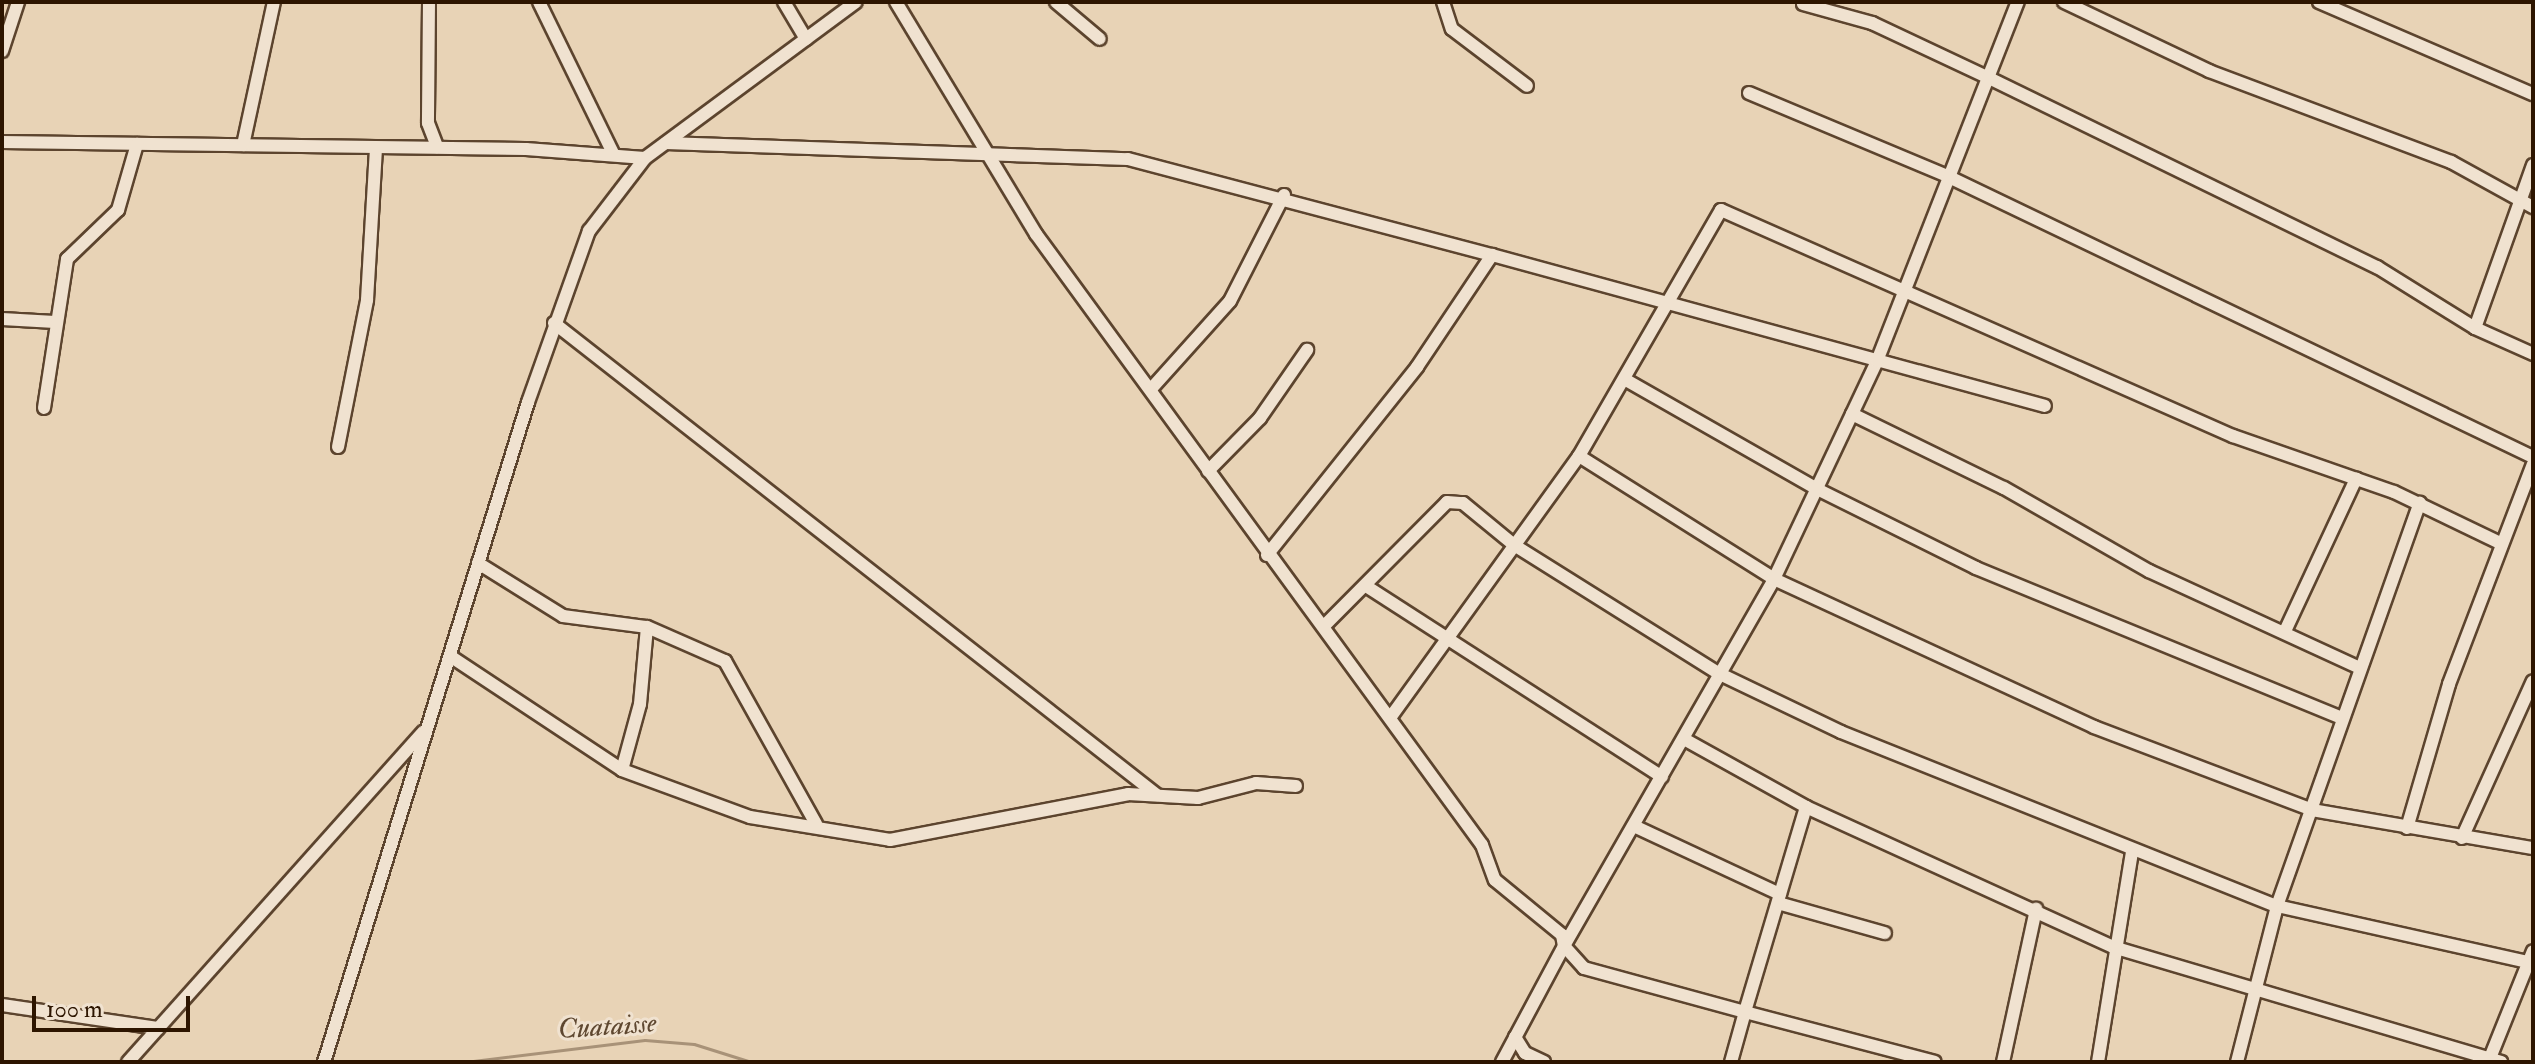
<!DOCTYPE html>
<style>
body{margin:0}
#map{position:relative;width:2535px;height:1064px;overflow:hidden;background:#e8d3b6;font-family:"IM FELL Double Pica",serif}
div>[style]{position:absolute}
.stream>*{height:3px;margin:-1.5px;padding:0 1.5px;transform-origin:1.5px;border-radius:1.5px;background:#a89278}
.roads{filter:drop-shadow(2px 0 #5c442e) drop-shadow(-2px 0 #5c442e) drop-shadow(0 2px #5c442e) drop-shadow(0 -2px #5c442e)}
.street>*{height:12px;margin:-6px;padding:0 6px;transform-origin:6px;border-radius:6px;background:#f0e2d0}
span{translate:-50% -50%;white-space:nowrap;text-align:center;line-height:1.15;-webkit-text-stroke:6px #f0e2d0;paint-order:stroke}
.water-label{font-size:28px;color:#5e4730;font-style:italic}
.frame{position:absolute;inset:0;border:4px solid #2d1500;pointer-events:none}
.scale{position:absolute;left:32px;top:996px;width:158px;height:36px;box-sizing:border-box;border:4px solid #2d1500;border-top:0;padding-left:10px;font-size:24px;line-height:28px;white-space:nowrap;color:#2d1500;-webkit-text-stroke:6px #f0e2d0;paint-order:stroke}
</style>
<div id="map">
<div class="stream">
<div style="left:465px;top:1062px;width:181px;rotate:-7deg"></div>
<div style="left:645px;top:1040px;width:49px;rotate:4.7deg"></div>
<div style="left:694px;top:1044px;width:60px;rotate:17.5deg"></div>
</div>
<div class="roads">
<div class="street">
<div style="left:429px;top:2px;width:121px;rotate:90.5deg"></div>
<div style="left:428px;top:123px;width:26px;rotate:69deg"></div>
<div style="left:539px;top:2px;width:170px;rotate:63.9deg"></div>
<div style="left:784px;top:2px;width:43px;rotate:59.3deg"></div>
<div style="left:896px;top:2px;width:271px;rotate:58.9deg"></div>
<div style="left:1036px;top:234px;width:756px;rotate:53.87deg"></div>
<div style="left:1482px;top:845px;width:37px;rotate:70deg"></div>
<div style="left:1495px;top:880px;width:87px;rotate:39.4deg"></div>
<div style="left:1562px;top:935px;width:11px;rotate:80deg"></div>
<div style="left:1564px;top:946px;width:132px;rotate:118.1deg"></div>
<div style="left:1056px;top:2px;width:57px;rotate:40.1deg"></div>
<div style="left:1443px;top:2px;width:28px;rotate:72deg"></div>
<div style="left:1452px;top:29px;width:94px;rotate:37.2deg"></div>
<div style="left:2064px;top:2px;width:161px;rotate:25.4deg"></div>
<div style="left:2209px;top:71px;width:259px;rotate:20.6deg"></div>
<div style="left:2451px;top:162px;width:94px;rotate:28.8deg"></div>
<div style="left:2319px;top:2px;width:233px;rotate:23.3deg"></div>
<div style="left:1803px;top:4px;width:72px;rotate:15.4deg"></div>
<div style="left:1872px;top:23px;width:129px;rotate:25.2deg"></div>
<div style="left:1989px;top:78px;width:432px;rotate:26deg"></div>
<div style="left:2377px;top:267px;width:115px;rotate:31.9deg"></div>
<div style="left:2475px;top:328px;width:64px;rotate:24.1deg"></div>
<div style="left:2px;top:51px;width:52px;rotate:-71.9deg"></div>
<div style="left:1749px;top:93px;width:215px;rotate:22.7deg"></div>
<div style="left:1947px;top:176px;width:650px;rotate:25.62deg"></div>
<div style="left:2px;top:142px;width:524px;rotate:0.77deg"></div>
<div style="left:526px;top:149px;width:119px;rotate:4.3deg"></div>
<div style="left:666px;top:143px;width:462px;rotate:2deg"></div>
<div style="left:1128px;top:159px;width:376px;rotate:14.8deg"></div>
<div style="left:243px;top:145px;width:146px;rotate:-77.8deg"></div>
<div style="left:2px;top:319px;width:53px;rotate:3.2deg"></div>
<div style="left:554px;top:323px;width:766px;rotate:38.05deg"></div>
<div style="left:2475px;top:328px;width:173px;rotate:-70.4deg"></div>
<div style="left:1626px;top:380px;width:220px;rotate:29.7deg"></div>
<div style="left:1817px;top:489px;width:178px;rotate:26.4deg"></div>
<div style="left:1976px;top:568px;width:395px;rotate:22.3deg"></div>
<div style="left:1151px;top:389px;width:118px;rotate:-48.1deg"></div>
<div style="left:1230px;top:301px;width:119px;rotate:-63deg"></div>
<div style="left:44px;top:408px;width:151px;rotate:-81.2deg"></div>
<div style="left:67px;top:259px;width:71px;rotate:-43.9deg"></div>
<div style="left:118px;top:210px;width:69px;rotate:-73.9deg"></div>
<div style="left:1852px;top:414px;width:169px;rotate:26deg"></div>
<div style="left:2004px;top:488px;width:167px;rotate:29.8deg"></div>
<div style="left:2149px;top:571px;width:230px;rotate:24.7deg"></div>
<div style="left:338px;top:447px;width:150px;rotate:-78.8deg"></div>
<div style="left:367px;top:300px;width:151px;rotate:-86.6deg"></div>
<div style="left:1579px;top:456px;width:231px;rotate:32.2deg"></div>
<div style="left:1774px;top:579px;width:353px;rotate:24.8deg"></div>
<div style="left:2094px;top:727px;width:233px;rotate:20.8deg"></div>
<div style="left:2312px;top:810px;width:224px;rotate:9.8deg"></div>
<div style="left:1208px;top:471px;width:74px;rotate:-45.5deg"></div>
<div style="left:1260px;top:418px;width:83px;rotate:-55.3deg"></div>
<div style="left:1267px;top:555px;width:241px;rotate:-51.4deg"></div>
<div style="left:1417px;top:367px;width:135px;rotate:-56.2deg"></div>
<div style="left:1492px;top:255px;width:573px;rotate:15.27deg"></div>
<div style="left:478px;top:563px;width:100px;rotate:31.9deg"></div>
<div style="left:563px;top:616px;width:85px;rotate:7.5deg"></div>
<div style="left:647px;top:627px;width:85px;rotate:23.6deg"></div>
<div style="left:725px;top:661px;width:187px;rotate:60.8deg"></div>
<div style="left:1366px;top:586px;width:352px;rotate:32.8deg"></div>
<div style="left:1325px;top:625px;width:173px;rotate:-45.2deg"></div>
<div style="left:1447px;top:502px;width:16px;rotate:4deg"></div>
<div style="left:1463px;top:503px;width:66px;rotate:39.5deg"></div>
<div style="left:1514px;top:545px;width:243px;rotate:32.1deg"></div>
<div style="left:1720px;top:674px;width:134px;rotate:25.6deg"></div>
<div style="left:1841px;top:732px;width:469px;rotate:21.8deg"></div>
<div style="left:2277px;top:906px;width:262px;rotate:12.6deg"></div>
<div style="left:2286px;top:629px;width:166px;rotate:-65deg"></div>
<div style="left:450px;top:656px;width:206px;rotate:33.5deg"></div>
<div style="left:622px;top:770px;width:136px;rotate:20.2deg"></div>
<div style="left:750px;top:817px;width:142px;rotate:9.3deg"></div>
<div style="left:890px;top:840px;width:242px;rotate:-10.9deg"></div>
<div style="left:1128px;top:794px;width:70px;rotate:3.3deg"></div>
<div style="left:1198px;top:798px;width:60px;rotate:-14.5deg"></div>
<div style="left:1256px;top:783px;width:40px;rotate:4.3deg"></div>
<div style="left:1390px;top:718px;width:323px;rotate:-54.2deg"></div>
<div style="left:1579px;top:456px;width:284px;rotate:-60deg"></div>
<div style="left:1721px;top:210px;width:560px;rotate:23.82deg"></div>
<div style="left:2233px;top:436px;width:170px;rotate:19.2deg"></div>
<div style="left:2394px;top:492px;width:118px;rotate:25.7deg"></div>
<div style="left:1684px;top:739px;width:140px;rotate:29.1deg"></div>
<div style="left:1806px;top:807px;width:337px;rotate:24.5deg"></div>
<div style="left:2113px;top:947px;width:405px;rotate:16.5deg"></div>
<div style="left:622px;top:770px;width:68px;rotate:-74.7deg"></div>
<div style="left:640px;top:704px;width:77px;rotate:-84.8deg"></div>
<div style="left:1806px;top:807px;width:214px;rotate:106.6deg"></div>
<div style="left:1745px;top:1012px;width:196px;rotate:14.7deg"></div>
<div style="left:1634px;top:826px;width:161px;rotate:25deg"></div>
<div style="left:2407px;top:828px;width:150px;rotate:-73.7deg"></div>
<div style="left:2449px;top:684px;width:235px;rotate:-69.1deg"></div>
<div style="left:2462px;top:838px;width:172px;rotate:-65.7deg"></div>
<div style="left:1778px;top:903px;width:111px;rotate:15.7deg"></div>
<div style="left:2px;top:1005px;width:158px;rotate:8.4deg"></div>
<div style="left:1515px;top:1037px;width:19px;rotate:58deg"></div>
<div style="left:1525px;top:1053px;width:21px;rotate:25deg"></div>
<div style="left:2490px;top:1058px;width:115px;rotate:-68.1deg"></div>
<div style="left:128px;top:1062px;width:443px;rotate:-48.2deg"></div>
<div style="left:324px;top:1062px;width:691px;rotate:-72.82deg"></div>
<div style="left:528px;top:402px;width:182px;rotate:-70.4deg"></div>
<div style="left:589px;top:231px;width:92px;rotate:-52.5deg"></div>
<div style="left:645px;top:158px;width:262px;rotate:-36.5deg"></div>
<div style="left:1731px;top:1062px;width:52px;rotate:-74.4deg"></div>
<div style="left:1745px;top:1012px;width:167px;rotate:-164.7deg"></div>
<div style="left:1584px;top:968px;width:30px;rotate:-132deg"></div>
<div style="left:1564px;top:946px;width:423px;rotate:-60.2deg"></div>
<div style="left:1774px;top:579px;width:241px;rotate:-64.7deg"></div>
<div style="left:1877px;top:361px;width:386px;rotate:-68.6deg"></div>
<div style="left:2003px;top:1062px;width:157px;rotate:-77.8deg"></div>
<div style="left:2098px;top:1062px;width:212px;rotate:-80.8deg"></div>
<div style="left:2237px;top:1062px;width:161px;rotate:-75.6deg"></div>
<div style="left:2277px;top:906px;width:428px;rotate:-70.5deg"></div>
</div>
</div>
<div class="water-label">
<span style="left:607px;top:1027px;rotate:-4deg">Cuataisse</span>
</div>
<div class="frame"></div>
<div class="scale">100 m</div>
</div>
